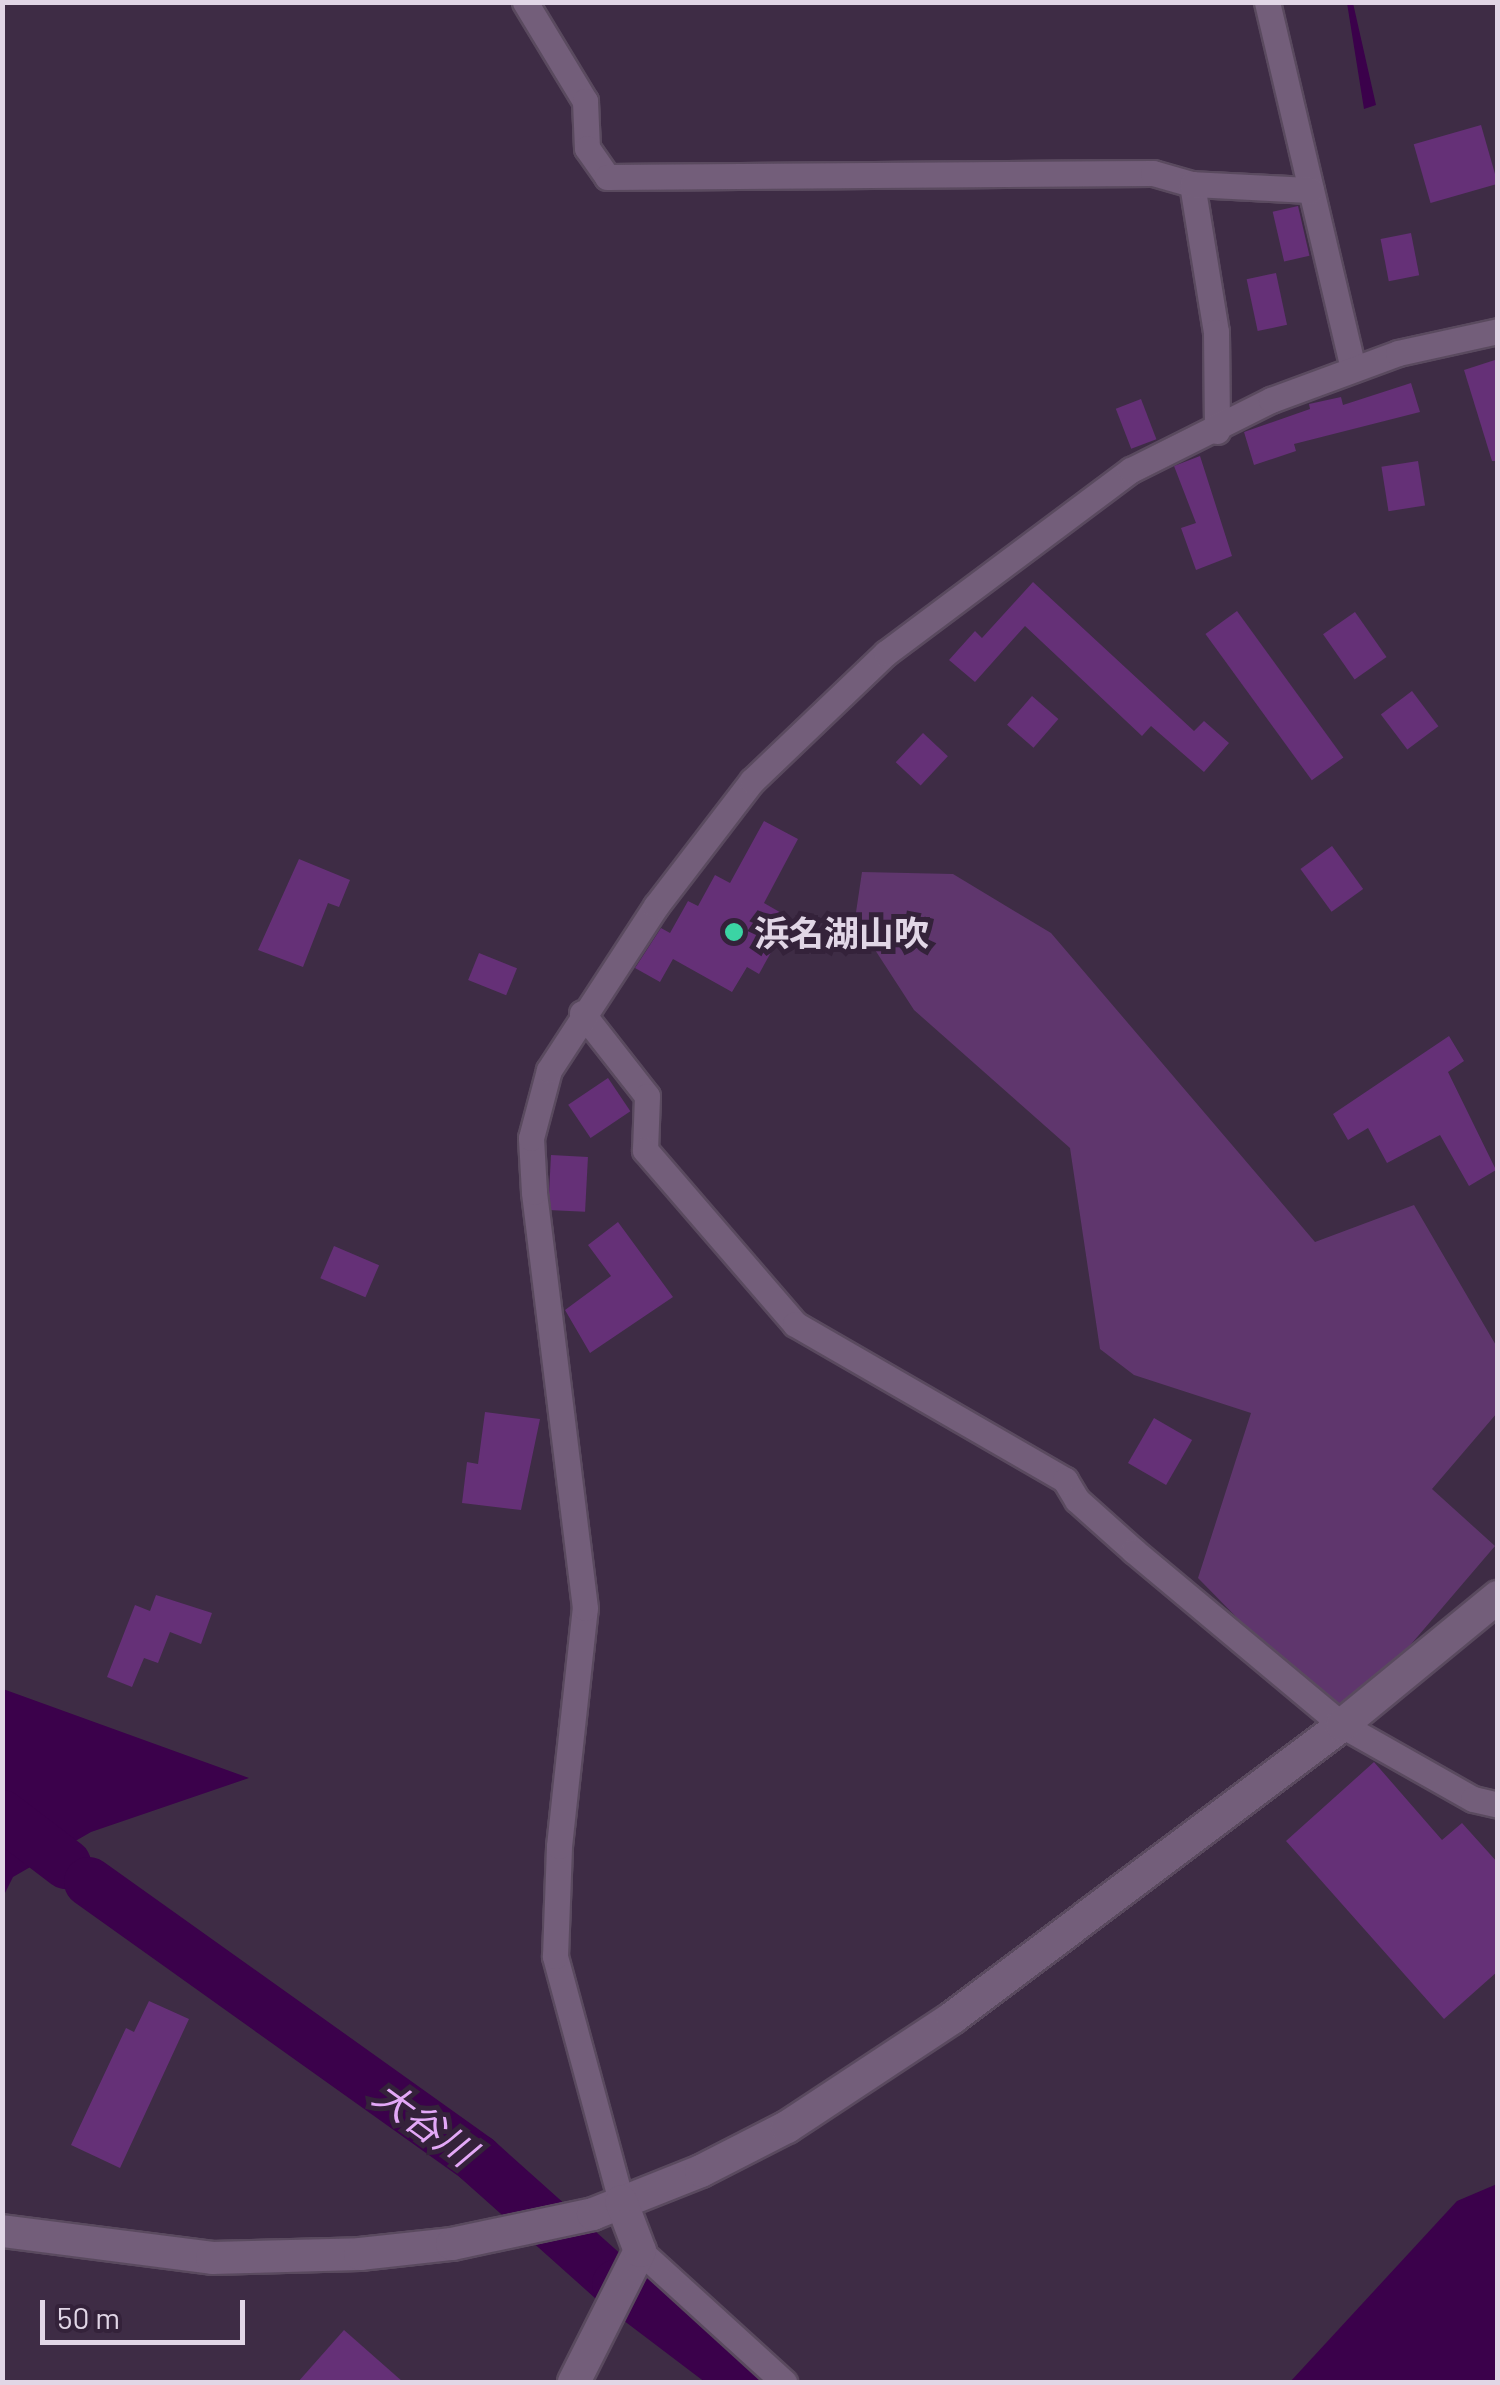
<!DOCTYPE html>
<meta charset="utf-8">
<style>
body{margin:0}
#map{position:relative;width:1500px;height:2385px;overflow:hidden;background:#3e2c45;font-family:Barlow,"Noto Sans JP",sans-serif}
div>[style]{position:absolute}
.green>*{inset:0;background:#5f366d}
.water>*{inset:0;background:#3b014b}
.river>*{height:50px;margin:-25px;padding:0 25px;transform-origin:25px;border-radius:25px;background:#3b014b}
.building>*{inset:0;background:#653077;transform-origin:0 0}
.roads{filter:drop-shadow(2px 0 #5a4a5f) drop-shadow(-2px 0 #5a4a5f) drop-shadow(0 2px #5a4a5f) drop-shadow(0 -2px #5a4a5f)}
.minor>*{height:25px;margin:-12.5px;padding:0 12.5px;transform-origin:12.5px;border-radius:12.5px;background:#735e7a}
.tertiary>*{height:32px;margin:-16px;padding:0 16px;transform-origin:16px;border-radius:16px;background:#735e7a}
.dots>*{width:28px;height:28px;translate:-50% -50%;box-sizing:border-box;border:5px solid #34223a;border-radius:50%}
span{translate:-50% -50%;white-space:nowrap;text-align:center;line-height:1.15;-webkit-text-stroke:10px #34223a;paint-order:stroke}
.poi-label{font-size:35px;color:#e1d6e6;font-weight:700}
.left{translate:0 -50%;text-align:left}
.water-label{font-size:38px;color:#e3a8f7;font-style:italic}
.frame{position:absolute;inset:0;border:5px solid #e1d6e6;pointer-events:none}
.scale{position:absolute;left:40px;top:2300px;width:205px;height:45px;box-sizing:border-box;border:5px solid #e1d6e6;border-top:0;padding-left:12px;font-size:30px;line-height:35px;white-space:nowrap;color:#e1d6e6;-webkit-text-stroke:8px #34223a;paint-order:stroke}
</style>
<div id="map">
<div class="green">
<div style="clip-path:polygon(862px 872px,953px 874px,1051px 933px,1315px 1242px,1414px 1205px,1497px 1347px,1497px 1413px,1432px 1489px,1495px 1546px,1342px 1725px,1198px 1578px,1251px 1413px,1134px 1375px,1100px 1349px,1070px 1148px,914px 1010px,855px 919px)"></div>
</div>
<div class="water">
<div style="clip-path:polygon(1347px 3px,1353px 3px,1376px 105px,1364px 109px)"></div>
<div style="clip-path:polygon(3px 1689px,249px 1778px,91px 1832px,13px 1877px,3px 1897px)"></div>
<div style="clip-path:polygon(1497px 2184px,1497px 2382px,1290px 2382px,1457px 2201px)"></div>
</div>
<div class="river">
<div style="left:2px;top:1815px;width:81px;rotate:37.4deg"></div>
<div style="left:89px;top:1882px;width:477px;rotate:35.5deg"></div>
<div style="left:477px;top:2159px;width:188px;rotate:41.8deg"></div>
<div style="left:617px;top:2284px;width:162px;rotate:37.2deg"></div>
</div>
<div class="building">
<div style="left:1481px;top:125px;width:61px;height:70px;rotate:74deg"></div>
<div style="left:1298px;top:206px;width:51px;height:26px;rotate:77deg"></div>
<div style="left:1411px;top:233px;width:43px;height:31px;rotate:79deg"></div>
<div style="left:1276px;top:273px;width:53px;height:30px;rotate:78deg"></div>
<div style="clip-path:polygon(1498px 359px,1498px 461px,1492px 461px,1464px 370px)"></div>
<div style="clip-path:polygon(1411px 383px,1420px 412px,1294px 444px,1296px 451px,1254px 465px,1244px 432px,1310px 409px,1309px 404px,1341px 397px,1343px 405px)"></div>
<div style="left:1141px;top:399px;width:43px;height:27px;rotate:69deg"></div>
<div style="clip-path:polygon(1200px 456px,1232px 556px,1196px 570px,1181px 528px,1196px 523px,1174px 466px)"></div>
<div style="left:1418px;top:461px;width:45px;height:37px;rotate:81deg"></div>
<div style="clip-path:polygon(1033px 582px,1194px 731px,1204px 721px,1229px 743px,1204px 772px,1151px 726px,1142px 736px,1025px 626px,975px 682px,949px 660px,975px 631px,982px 638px)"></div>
<div style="left:1237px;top:611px;width:181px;height:39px;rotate:54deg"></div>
<div style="left:1355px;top:612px;width:55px;height:39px;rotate:55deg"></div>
<div style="left:1412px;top:691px;width:44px;height:39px;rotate:53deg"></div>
<div style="left:1032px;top:696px;width:35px;height:38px;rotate:41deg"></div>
<div style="left:923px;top:733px;width:34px;height:40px;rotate:43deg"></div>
<div style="clip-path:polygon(764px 821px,798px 839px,764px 903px,790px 918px,759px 974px,747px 967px,732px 992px,673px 959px,660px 982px,635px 968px,661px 928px,670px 933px,688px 901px,698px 906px,715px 875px,730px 883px)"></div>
<div style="left:1332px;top:846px;width:53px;height:39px;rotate:54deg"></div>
<div style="clip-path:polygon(299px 859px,350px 880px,339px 907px,328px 903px,303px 967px,258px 950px)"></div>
<div style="left:479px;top:953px;width:41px;height:29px;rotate:22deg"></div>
<div style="clip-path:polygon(1449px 1036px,1464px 1061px,1448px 1072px,1496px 1170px,1469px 1186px,1440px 1135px,1387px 1163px,1368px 1128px,1348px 1140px,1333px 1114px)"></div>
<div style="left:608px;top:1078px;width:40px;height:48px;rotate:56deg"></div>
<div style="left:551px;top:1155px;width:37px;height:55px;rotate:3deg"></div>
<div style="clip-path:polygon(618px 1222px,673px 1297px,590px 1353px,565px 1310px,611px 1276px,588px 1245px)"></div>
<div style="left:334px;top:1246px;width:49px;height:35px;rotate:23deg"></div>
<div style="clip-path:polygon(485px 1412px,540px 1419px,521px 1510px,462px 1503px,467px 1462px,478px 1464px)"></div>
<div style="left:1154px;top:1418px;width:44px;height:52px;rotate:30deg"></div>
<div style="clip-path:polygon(156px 1595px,212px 1613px,201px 1644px,170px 1632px,158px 1663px,144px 1658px,132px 1687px,107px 1677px,135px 1605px,150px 1611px)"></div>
<div style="clip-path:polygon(1374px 1762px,1442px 1840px,1462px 1823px,1498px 1863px,1498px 1971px,1444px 2019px,1286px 1841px)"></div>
<div style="clip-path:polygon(149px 2001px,189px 2019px,120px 2168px,71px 2145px,126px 2028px,134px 2032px)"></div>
<div style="clip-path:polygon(344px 2330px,403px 2382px,298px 2382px)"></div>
</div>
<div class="roads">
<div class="minor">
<div style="left:525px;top:2px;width:116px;rotate:58.8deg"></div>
<div style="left:585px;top:101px;width:47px;rotate:87.6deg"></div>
<div style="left:587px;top:148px;width:35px;rotate:55deg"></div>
<div style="left:607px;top:177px;width:546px;rotate:-0.42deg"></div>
<div style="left:1153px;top:173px;width:41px;rotate:15.8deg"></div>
<div style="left:1192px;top:184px;width:150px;rotate:80.8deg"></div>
<div style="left:1216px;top:332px;width:99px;rotate:89.4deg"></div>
<div style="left:1267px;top:2px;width:377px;rotate:76.8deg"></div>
<div style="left:1192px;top:184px;width:119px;rotate:2.9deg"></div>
<div style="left:582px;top:1013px;width:105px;rotate:51.9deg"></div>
<div style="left:647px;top:1096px;width:54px;rotate:92.1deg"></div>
<div style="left:645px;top:1150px;width:230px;rotate:49.2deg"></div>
<div style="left:795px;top:1324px;width:312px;rotate:30deg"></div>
<div style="left:1065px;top:1480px;width:23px;rotate:59deg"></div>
<div style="left:1077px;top:1500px;width:76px;rotate:41.8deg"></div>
<div style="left:1134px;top:1551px;width:271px;rotate:39.9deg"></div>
<div style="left:1342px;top:1725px;width:150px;rotate:29.5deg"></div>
<div style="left:1473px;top:1799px;width:26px;rotate:13deg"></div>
<div style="left:621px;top:2201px;width:254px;rotate:-105.1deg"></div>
<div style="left:555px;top:1956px;width:110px;rotate:-87.9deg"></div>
<div style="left:559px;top:1846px;width:239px;rotate:-83.8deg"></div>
<div style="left:585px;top:1608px;width:419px;rotate:-97deg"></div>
<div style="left:534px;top:1192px;width:54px;rotate:-93.2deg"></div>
<div style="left:531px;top:1138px;width:70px;rotate:-75.2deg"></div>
<div style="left:549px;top:1070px;width:196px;rotate:-56.9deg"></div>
<div style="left:656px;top:906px;width:158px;rotate:-52.5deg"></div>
<div style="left:752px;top:781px;width:185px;rotate:-43.7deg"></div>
<div style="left:886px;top:653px;width:306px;rotate:-36.8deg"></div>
<div style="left:1131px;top:470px;width:157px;rotate:-26.6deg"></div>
<div style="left:1271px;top:400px;width:135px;rotate:-20.3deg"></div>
<div style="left:1398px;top:353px;width:102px;rotate:-12.4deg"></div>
<div style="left:640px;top:2251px;width:195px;rotate:42.3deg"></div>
</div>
<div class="tertiary">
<div style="left:2px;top:2231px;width:212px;rotate:7.3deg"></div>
<div style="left:212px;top:2258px;width:148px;rotate:-1.5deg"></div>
<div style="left:360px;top:2254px;width:93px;rotate:-6.2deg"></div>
<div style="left:452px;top:2244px;width:144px;rotate:-12deg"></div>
<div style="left:593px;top:2214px;width:116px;rotate:-21.7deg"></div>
<div style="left:701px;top:2171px;width:97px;rotate:-27.1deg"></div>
<div style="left:787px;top:2127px;width:198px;rotate:-33.4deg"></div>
<div style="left:952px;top:2018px;width:488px;rotate:-36.9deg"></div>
<div style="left:1342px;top:1725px;width:202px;rotate:-39.4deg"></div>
<div style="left:574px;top:2382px;width:147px;rotate:-63.3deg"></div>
<div style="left:640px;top:2251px;width:53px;rotate:-110.8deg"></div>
</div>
</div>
<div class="dots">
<div style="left:734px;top:932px;background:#3bd4a4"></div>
</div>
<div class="poi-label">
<span class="left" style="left:754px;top:932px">浜名湖山吹</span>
</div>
<div class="water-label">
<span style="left:425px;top:2123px;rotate:36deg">大谷川</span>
</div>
<div class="frame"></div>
<div class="scale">50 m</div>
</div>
